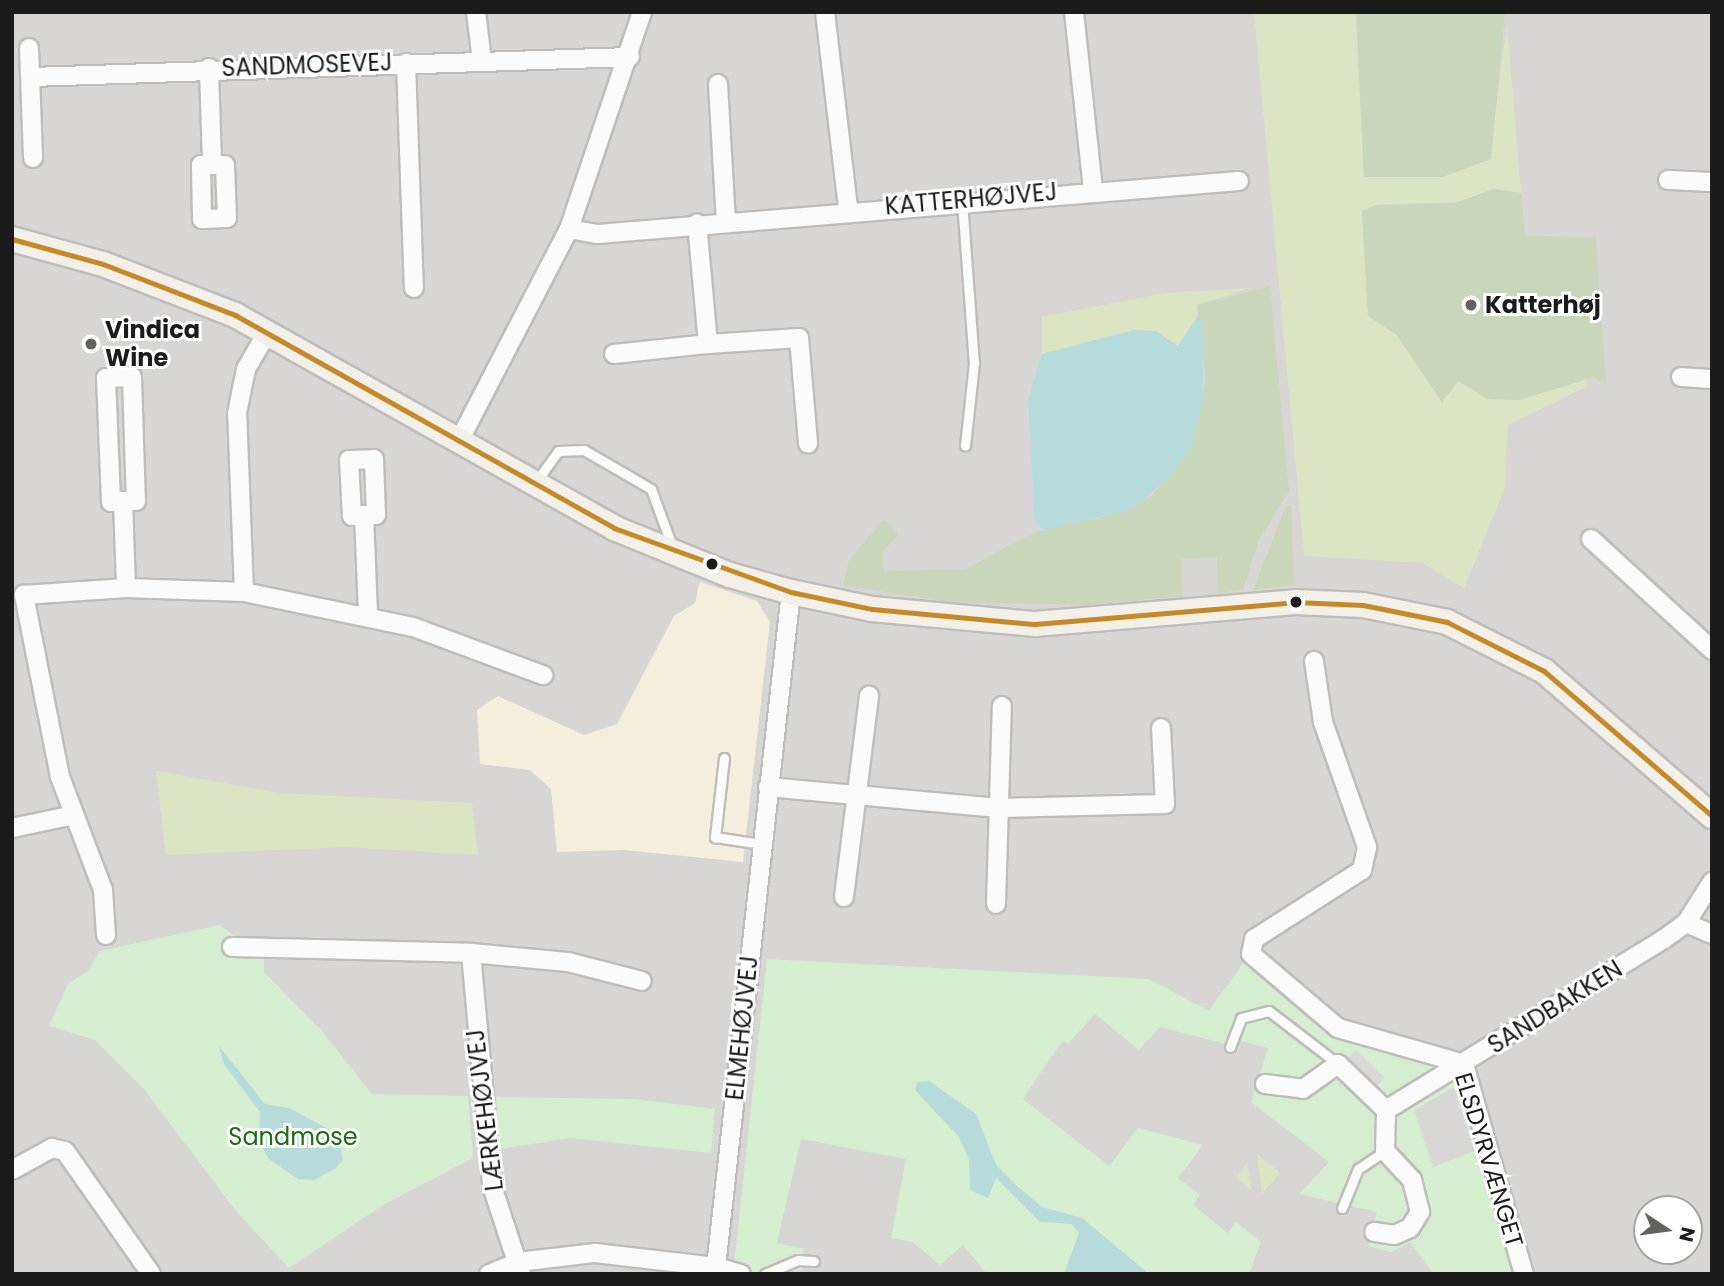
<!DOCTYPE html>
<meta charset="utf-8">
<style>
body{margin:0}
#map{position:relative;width:1724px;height:1286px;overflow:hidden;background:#e9e6e3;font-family:Poppins,sans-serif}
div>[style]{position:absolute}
.residential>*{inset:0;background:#d8d6d5}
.education>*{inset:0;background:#f4efdd}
.grass>*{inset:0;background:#dbe5c3}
.forest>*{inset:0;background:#c9d6b9}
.park>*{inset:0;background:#d4eecf}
.parking>*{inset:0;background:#d9d8d7;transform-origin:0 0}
.water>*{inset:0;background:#b7dadb}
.roads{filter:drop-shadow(2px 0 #bfbdbc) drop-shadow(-2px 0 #bfbdbc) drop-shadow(0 2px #bfbdbc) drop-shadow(0 -2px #bfbdbc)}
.lane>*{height:9px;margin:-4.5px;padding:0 4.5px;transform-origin:4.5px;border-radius:4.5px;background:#fcfbfb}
.street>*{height:18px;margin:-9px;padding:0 9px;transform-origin:9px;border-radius:9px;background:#fcfbfb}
.secondary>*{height:24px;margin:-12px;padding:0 12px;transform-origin:12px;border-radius:12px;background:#f2f0e8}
.bus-1>*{height:5px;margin:-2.5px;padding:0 2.5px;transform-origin:2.5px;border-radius:2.5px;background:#c68928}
.dots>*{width:19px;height:19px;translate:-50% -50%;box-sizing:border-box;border:4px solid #fff;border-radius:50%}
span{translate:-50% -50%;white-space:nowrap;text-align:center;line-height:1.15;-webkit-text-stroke:6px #fff;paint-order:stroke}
.street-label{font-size:24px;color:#1b1b1b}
.poi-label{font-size:24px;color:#1b1b1b;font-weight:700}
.left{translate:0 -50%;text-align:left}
.park-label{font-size:24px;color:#1a7011}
.frame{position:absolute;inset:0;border:14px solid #1b1b1b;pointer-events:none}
.north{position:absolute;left:1633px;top:1195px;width:70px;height:70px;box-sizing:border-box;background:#fff;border:2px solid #a4a4a4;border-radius:50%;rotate:103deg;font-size:19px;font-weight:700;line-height:28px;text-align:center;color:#1b1b1b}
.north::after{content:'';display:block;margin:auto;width:24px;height:32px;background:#636261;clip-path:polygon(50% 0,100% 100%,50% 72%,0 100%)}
</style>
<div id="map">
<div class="residential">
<div style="clip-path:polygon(evenodd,12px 12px,1712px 12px,1712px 1274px,12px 1274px,12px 12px,1647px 1209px,1689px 1209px,1689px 1251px,1647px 1251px,1647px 1209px)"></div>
</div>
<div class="education">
<div style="clip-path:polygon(700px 582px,757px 601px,770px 622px,743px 862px,624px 850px,557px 852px,551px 789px,530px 770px,480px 764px,477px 710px,498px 696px,584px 735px,617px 724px,674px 616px,695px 603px)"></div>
</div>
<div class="grass">
<div style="clip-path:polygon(1254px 12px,1356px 12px,1364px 176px,1489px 160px,1507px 24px,1521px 193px,1494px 189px,1457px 202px,1377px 205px,1362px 211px,1368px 316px,1398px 336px,1442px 401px,1458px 381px,1488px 399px,1519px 400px,1585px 380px,1588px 386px,1508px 425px,1504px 490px,1464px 588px,1422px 563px,1304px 556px)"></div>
<div style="clip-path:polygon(1250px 288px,1197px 305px,1198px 316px,1178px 347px,1134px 330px,1042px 354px,1042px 317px,1165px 293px)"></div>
<div style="clip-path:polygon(156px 771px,280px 793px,472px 803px,478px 855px,345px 847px,166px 855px)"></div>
<div style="clip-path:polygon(1257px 1154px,1280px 1173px,1262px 1194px)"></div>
<div style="clip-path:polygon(1247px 1163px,1252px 1191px,1236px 1178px)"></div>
</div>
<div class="forest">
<div style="clip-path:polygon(1356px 12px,1505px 12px,1491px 159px,1443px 177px,1364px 177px)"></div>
<div style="clip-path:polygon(1494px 189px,1521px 193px,1525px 236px,1596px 237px,1606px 385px,1593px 377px,1519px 400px,1488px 399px,1458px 381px,1442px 402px,1396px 334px,1368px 316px,1362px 211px,1376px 205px,1455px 203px)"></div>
<div style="clip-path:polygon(1270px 286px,1289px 491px,1259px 540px,1243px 590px,1218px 593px,1217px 557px,1181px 559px,1182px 596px,1085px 605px,949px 602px,843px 585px,849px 560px,884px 519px,898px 535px,882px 552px,884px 571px,966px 569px,1025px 537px,1064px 522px,1098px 519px,1151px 497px,1193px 446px,1206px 379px,1197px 305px)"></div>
<div style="clip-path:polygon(1286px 506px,1291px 506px,1294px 585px,1253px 590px)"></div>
</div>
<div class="park">
<div style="clip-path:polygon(220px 925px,264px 959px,264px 972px,321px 1030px,372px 1094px,468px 1096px,473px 1158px,383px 1205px,289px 1268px,236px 1211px,143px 1088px,95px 1040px,49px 1026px,68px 984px,88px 971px,100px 951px)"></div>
<div style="clip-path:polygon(767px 959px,1149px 979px,1209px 1011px,1243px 963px,1268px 971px,1334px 1034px,1433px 1065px,1458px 1081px,1520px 1274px,1433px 1274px,1410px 1242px,1391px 1252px,1368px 1246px,1377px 1212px,1299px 1194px,1329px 1162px,1251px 1102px,1268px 1048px,1241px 1041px,1234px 1046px,1160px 1027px,1139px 1050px,1095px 1014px,1068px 1044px,1063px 1040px,1023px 1099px,1109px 1166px,1138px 1128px,1203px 1145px,1178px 1178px,1200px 1195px,1193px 1205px,1228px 1233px,1236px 1222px,1261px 1242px,1249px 1274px,987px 1274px,963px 1245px,940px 1265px,913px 1242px,891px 1238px,906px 1159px,801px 1139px,777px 1243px,803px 1249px,801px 1271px,733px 1274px)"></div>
<div style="clip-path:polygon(496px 1097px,635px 1099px,715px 1109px,711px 1153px,570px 1138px,500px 1149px)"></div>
</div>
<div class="parking">
<div style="left:1356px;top:1050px;width:40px;height:13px;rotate:44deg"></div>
<div style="clip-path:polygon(1454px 1087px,1475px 1151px,1433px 1167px,1414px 1110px)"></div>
</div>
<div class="water">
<div style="clip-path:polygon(1198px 316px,1203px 322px,1203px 395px,1193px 446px,1170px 476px,1132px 510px,1044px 530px,1035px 524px,1028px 400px,1042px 354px,1134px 330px,1156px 331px,1178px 346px)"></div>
<div style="clip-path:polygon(219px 1046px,265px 1104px,289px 1108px,338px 1134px,343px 1160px,336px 1168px,314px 1180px,298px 1179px,269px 1159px,259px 1141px,260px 1112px,224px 1064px)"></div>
<div style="clip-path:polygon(929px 1081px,976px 1114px,996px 1165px,1016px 1185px,1042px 1207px,1082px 1218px,1149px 1274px,1064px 1274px,1079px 1233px,1072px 1224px,1040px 1222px,996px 1178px,988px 1198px,970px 1190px,969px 1159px,959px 1137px,915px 1090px,917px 1082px)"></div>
</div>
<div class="roads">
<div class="lane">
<div style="left:962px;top:201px;width:162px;rotate:85.8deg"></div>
<div style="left:974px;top:363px;width:83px;rotate:96.2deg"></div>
<div style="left:535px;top:483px;width:39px;rotate:-54deg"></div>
<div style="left:558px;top:451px;width:26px;rotate:-2deg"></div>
<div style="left:584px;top:450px;width:78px;rotate:30.2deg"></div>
<div style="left:651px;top:489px;width:61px;rotate:69.8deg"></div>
<div style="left:724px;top:758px;width:80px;rotate:96.5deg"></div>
<div style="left:715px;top:837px;width:48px;rotate:8.5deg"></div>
<div style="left:1230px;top:1047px;width:31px;rotate:-69deg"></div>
<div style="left:1241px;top:1018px;width:29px;rotate:-14deg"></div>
<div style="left:1269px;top:1011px;width:87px;rotate:37.5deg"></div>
<div style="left:1342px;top:1208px;width:42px;rotate:-67.7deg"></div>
<div style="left:1358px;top:1169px;width:32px;rotate:-34deg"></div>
<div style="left:765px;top:1274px;width:36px;rotate:-23deg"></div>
<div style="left:798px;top:1260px;width:16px;rotate:4deg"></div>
</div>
<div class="street">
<div style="left:476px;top:12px;width:49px;rotate:83deg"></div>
<div style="left:825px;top:12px;width:198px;rotate:83.3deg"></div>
<div style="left:1074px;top:12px;width:178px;rotate:83.9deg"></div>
<div style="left:29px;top:48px;width:110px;rotate:87.9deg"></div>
<div style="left:406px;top:63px;width:225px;rotate:88deg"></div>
<div style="left:209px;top:68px;width:97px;rotate:88.2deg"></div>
<div style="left:212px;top:165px;width:11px;rotate:180deg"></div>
<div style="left:201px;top:165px;width:54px;rotate:88.9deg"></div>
<div style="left:202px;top:219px;width:25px;rotate:-2deg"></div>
<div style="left:227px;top:218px;width:53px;rotate:-92.2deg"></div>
<div style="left:225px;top:165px;width:13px;rotate:180deg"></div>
<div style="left:31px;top:77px;width:599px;rotate:-1.91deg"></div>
<div style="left:718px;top:84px;width:137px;rotate:86.7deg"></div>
<div style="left:1668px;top:180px;width:44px;rotate:2.6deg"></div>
<div style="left:569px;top:229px;width:29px;rotate:10deg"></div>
<div style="left:598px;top:234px;width:643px;rotate:-4.73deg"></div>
<div style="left:708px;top:344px;width:91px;rotate:-3.8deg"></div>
<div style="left:799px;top:338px;width:106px;rotate:85.1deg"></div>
<div style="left:614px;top:354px;width:95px;rotate:-6.1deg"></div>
<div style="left:708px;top:344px;width:121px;rotate:-95.2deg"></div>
<div style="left:1681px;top:377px;width:31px;rotate:4deg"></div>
<div style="left:459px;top:441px;width:239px;rotate:-62.6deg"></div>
<div style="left:569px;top:229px;width:229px;rotate:-71.4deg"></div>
<div style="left:123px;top:501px;width:12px;rotate:175deg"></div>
<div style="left:111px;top:502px;width:124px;rotate:-92.3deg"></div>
<div style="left:106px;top:378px;width:26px;rotate:-2deg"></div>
<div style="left:132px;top:377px;width:124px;rotate:88.2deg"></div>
<div style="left:136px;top:501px;width:13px;rotate:180deg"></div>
<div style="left:123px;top:501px;width:87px;rotate:88deg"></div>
<div style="left:364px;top:515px;width:12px;rotate:175deg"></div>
<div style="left:352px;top:516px;width:56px;rotate:-93.1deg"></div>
<div style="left:349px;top:460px;width:25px;rotate:-2deg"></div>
<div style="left:374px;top:459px;width:56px;rotate:88deg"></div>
<div style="left:376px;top:515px;width:12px;rotate:180deg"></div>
<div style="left:364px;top:515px;width:101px;rotate:87.7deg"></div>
<div style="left:1591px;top:539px;width:164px;rotate:42.5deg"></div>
<div style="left:244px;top:592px;width:179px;rotate:-92.2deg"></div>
<div style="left:237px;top:413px;width:45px;rotate:-78.4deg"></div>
<div style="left:246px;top:369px;width:44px;rotate:-59.9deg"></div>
<div style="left:1314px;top:661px;width:62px;rotate:81.6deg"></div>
<div style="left:1323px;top:722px;width:133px;rotate:70.6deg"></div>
<div style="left:1367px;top:847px;width:24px;rotate:102deg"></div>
<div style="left:1362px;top:870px;width:128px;rotate:147.4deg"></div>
<div style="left:1254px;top:939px;width:15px;rotate:101deg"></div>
<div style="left:1251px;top:954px;width:114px;rotate:40.4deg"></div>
<div style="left:1338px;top:1028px;width:131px;rotate:15.9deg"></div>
<div style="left:1464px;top:1064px;width:218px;rotate:74.1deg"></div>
<div style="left:768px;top:787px;width:232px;rotate:5.2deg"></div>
<div style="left:999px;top:808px;width:166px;rotate:-1.4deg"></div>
<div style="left:1165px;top:804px;width:76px;rotate:-93deg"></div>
<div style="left:12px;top:828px;width:63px;rotate:-11.8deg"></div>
<div style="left:844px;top:897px;width:203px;rotate:-82.9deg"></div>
<div style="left:996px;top:904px;width:198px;rotate:-88.3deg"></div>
<div style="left:1686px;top:923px;width:28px;rotate:23deg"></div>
<div style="left:106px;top:935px;width:45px;rotate:-93.8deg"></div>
<div style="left:103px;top:890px;width:121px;rotate:-110.8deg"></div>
<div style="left:60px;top:777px;width:186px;rotate:-101.2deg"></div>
<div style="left:24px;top:595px;width:102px;rotate:-3.9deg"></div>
<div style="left:126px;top:588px;width:118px;rotate:1.9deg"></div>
<div style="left:244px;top:592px;width:173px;rotate:11.7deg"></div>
<div style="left:413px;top:627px;width:139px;rotate:20.3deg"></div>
<div style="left:232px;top:947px;width:239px;rotate:1.4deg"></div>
<div style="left:471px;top:953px;width:234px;rotate:84.8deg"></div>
<div style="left:492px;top:1186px;width:93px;rotate:71.8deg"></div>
<div style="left:471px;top:953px;width:97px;rotate:5.3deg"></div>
<div style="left:568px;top:962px;width:76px;rotate:14.4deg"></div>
<div style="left:1265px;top:1084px;width:38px;rotate:7deg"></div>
<div style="left:1303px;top:1089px;width:43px;rotate:-35.5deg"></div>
<div style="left:1338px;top:1064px;width:66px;rotate:43.8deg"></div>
<div style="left:1386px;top:1110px;width:41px;rotate:91.4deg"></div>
<div style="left:1385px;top:1151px;width:40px;rotate:47deg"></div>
<div style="left:1412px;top:1180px;width:33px;rotate:76deg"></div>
<div style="left:1420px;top:1212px;width:19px;rotate:122deg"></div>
<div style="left:1410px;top:1228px;width:17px;rotate:156deg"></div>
<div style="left:1394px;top:1235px;width:20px;rotate:-171deg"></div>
<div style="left:1386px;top:1110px;width:326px;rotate:-31.6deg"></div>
<div style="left:1664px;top:939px;width:27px;rotate:-36deg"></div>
<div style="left:1686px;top:923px;width:49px;rotate:-57.6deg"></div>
<div style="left:12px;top:1170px;width:46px;rotate:-28.8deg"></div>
<div style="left:52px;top:1148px;width:13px;rotate:13deg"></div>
<div style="left:65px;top:1151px;width:150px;rotate:55deg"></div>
<div style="left:716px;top:1267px;width:26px;rotate:16deg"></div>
<div style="left:489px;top:1274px;width:31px;rotate:-22deg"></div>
<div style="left:518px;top:1262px;width:78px;rotate:-6.7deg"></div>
<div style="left:595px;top:1253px;width:122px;rotate:6.6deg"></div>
<div style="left:716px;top:1267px;width:679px;rotate:-83.66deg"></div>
</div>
<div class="secondary">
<div style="left:12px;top:239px;width:94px;rotate:15.4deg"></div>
<div style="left:103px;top:264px;width:142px;rotate:21.1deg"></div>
<div style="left:235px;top:315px;width:435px;rotate:29.3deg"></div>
<div style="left:614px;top:528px;width:125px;rotate:22.1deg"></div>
<div style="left:730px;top:575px;width:63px;rotate:15.6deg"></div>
<div style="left:791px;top:592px;width:83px;rotate:11.9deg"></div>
<div style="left:872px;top:609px;width:164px;rotate:5.3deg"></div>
<div style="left:1035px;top:624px;width:261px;rotate:-4.8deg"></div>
<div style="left:1295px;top:602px;width:68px;rotate:2.5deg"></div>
<div style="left:1363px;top:605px;width:86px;rotate:11.4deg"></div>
<div style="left:1447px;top:622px;width:109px;rotate:26.8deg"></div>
<div style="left:1544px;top:671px;width:222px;rotate:40.8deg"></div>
</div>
</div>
<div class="bus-1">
<div style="left:12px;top:239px;width:94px;rotate:15.4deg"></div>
<div style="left:103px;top:264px;width:142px;rotate:21.1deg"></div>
<div style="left:235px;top:315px;width:435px;rotate:29.3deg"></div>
<div style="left:614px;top:528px;width:188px;rotate:19.9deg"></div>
<div style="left:791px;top:592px;width:83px;rotate:11.9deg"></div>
<div style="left:872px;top:609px;width:164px;rotate:5.3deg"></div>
<div style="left:1035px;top:624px;width:261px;rotate:-4.8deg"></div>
<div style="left:1295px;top:602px;width:68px;rotate:2.5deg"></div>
<div style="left:1363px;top:605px;width:86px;rotate:11.4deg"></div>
<div style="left:1447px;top:622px;width:109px;rotate:26.8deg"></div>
<div style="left:1544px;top:671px;width:222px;rotate:40.8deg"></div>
</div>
<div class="dots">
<div style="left:1471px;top:305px;background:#636261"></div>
<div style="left:91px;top:344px;background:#636261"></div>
<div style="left:712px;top:564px;background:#1b1b1b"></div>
<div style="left:1296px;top:602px;background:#1b1b1b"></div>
</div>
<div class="street-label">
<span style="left:307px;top:65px;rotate:-2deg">SANDMOSEVEJ</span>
<span style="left:971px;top:199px;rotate:-5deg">KATTERHØJVEJ</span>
<span style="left:1555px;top:1007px;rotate:-32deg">SANDBAKKEN</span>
<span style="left:742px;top:1028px;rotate:-84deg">ELMEHØJVEJ</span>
<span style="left:485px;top:1110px;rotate:-97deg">LÆRKEHØJVEJ</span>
<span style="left:1489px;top:1160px;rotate:73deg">ELSDYRVÆNGET</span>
</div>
<div class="poi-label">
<span class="left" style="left:1485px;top:305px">Katterhøj</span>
<span class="left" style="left:105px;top:344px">Vindica<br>Wine</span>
</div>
<div class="park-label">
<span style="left:293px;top:1137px">Sandmose</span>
</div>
<div class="frame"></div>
<div class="north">N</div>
</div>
